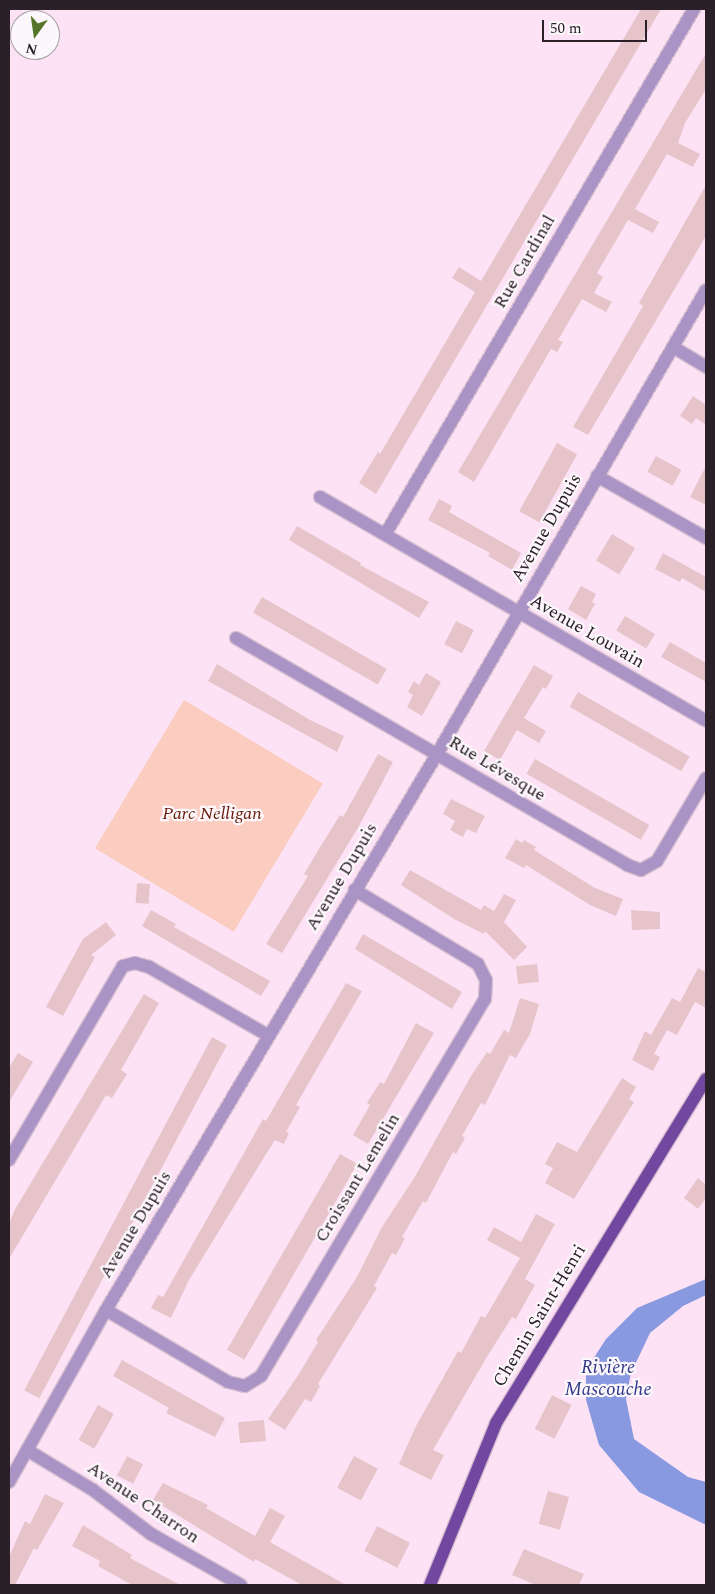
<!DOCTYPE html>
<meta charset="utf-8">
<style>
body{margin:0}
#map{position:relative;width:715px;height:1594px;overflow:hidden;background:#fde2f6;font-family:Spectral,serif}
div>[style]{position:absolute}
.green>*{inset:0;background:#fbcdc0;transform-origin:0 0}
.water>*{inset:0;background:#8999e0}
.building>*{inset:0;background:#e6c4ca;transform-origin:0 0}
.roads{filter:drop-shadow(1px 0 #d7bfd1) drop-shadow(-1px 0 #d7bfd1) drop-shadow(0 1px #d7bfd1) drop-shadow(0 -1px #d7bfd1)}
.street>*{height:12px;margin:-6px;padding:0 6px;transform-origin:6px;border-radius:6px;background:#a994c5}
.primary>*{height:12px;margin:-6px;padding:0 6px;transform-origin:6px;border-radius:6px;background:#72479f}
span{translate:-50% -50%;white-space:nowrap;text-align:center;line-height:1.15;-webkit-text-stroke:4.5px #fcf7fb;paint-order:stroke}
.street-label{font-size:18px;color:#2a2027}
.park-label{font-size:18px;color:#69200b;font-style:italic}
.water-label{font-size:19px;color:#30388a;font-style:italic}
.frame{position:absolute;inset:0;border:10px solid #2a2027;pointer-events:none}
.north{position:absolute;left:10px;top:10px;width:50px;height:50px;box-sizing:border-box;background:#fcf7fb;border:1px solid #a8a1a6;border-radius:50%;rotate:194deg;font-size:14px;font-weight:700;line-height:20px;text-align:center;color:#2a2027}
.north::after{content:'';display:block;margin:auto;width:18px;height:22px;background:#57752a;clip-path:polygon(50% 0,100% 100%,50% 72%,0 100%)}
.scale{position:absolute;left:542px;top:20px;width:105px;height:22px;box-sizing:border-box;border:2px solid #2a2027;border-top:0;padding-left:6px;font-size:15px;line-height:18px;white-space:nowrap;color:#2a2027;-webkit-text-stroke:4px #fcf7fb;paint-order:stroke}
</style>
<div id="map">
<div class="green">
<div style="left:184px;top:700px;width:162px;height:173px;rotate:31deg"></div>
</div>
<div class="water">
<div style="clip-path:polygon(706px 1279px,706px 1295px,683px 1306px,650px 1333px,631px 1373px,626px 1399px,634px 1439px,688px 1477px,706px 1482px,706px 1525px,639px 1492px,599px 1445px,586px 1400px,586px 1370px,606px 1339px,637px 1308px)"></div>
</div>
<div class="building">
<div style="clip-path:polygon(641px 9px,661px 9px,376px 494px,359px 483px,378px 452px,380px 454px,475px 292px,452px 278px,459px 267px,481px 281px)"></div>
<div style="clip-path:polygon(706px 53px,706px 89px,685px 123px,678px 143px,700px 154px,693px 167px,667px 154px,635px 209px,659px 222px,653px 233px,628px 220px,597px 273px,603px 277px,594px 293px,612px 302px,606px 312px,582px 299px,558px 340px,563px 342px,557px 352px,551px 349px,474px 482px,458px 472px)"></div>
<div style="clip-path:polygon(706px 185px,706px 236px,588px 435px,573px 427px,643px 306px,639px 303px)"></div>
<div style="clip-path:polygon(693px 396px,706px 405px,706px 425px,696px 418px,692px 424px,680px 416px)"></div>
<div style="left:557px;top:443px;width:23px;height:78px;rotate:29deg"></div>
<div style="left:656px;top:456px;width:29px;height:18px;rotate:29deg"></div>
<div style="clip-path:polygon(706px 466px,706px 505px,690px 497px)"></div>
<div style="clip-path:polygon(439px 499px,452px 506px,449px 512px,521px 553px,512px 570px,488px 556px,490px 553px,428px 520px)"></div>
<div style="clip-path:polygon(297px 526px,361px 563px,360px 565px,429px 602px,419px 618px,289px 540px)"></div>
<div style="left:612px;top:534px;width:27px;height:31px;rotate:31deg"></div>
<div style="clip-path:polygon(663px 553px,706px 577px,706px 592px,682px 578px,680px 582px,655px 569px)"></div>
<div style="clip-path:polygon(581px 586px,596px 594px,592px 602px,595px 604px,586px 620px,568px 609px)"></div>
<div style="left:262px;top:597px;width:144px;height:18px;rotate:30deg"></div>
<div style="left:625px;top:616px;width:35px;height:17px;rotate:31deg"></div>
<div style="left:456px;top:621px;width:20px;height:26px;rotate:27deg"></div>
<div style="clip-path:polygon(670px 642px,706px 663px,706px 682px,661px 657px)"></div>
<div style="clip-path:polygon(217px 664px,310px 720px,344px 736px,337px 752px,208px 681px)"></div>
<div style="clip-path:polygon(534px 665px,553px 676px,546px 689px,543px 687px,524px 718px,546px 731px,539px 743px,517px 730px,500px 760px,484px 751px)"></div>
<div style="clip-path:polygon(426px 673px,441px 682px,422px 716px,407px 707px,413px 695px,408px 692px,414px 681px,419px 685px)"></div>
<div style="left:578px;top:692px;width:129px;height:17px;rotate:30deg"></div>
<div style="clip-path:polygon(378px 754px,393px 762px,359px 826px,282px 953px,266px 944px,308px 876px,304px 874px,319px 849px,340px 815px,343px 817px)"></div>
<div style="left:535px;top:759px;width:132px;height:17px;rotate:30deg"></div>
<div style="clip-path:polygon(451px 799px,485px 816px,476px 833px,467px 829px,463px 837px,450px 830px,455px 821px,443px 814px)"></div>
<div style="clip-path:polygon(516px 839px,522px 843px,524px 840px,536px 847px,534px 850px,595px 888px,623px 899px,616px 916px,590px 905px,526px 865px,524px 868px,505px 858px)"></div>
<div style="clip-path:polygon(410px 870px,481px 910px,484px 905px,494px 911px,504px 894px,516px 900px,504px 922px,527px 947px,514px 960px,485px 931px,484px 934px,454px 919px,401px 885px)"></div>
<div style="left:137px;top:883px;width:13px;height:20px;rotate:4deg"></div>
<div style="clip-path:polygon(151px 910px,176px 924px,174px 927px,270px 981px,261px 996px,142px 926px)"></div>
<div style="clip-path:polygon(631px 910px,660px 912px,660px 929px,632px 930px)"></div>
<div style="clip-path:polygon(106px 922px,116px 935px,91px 955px,95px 957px,63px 1016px,46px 1007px,83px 939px)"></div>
<div style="clip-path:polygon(363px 934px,462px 992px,452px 1009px,355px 949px)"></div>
<div style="left:537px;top:964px;width:18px;height:21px;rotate:84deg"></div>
<div style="clip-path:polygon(698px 968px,706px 972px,706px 1008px,695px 1002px,677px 1035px,667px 1030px,654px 1054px,660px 1057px,653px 1071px,632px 1060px,645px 1031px,651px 1035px,672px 998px,680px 1002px)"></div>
<div style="clip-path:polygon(346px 983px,362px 991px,296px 1105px,300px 1107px,286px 1132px,289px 1133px,284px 1144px,275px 1140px,268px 1151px,189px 1280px,171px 1318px,151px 1308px,158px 1295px,163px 1297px,263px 1119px,266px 1121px)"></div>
<div style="clip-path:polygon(144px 994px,159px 1003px,121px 1070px,127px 1074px,112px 1098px,106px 1095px,9px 1259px,9px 1224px,14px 1211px)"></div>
<div style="clip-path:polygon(520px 998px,539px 1004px,530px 1034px,516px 1058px,510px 1055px,485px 1105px,481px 1103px,462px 1136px,465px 1138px,456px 1154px,453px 1152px,426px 1203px,423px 1201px,402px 1237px,405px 1238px,396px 1255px,392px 1253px,374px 1286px,377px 1288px,318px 1384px,320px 1386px,311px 1402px,305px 1399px,285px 1430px,268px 1419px,299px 1374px,318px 1342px,316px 1340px,357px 1277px,382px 1227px,416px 1175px,471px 1076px,487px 1052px,490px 1054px,504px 1030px,509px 1033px)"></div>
<div style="clip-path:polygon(416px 1023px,434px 1033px,368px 1144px,353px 1135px,370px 1105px,367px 1103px,380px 1082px,384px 1084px)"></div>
<div style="left:212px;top:1037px;width:17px;height:400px;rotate:28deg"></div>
<div style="clip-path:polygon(18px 1053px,33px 1062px,9px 1102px,9px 1068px)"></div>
<div style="clip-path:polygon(622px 1078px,636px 1087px,629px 1099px,634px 1102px,574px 1199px,545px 1183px,553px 1168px,545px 1164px,557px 1142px,577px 1152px)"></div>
<div style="left:340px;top:1154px;width:20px;height:226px;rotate:30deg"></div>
<div style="clip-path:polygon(698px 1178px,706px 1185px,706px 1198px,698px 1209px,684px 1198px)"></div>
<div style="clip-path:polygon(536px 1214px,555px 1224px,525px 1279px,535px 1285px,516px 1319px,512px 1317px,485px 1360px,433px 1450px,444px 1455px,431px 1480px,399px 1464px,416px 1426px,458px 1351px,461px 1353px,481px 1316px,485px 1318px,520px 1258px,487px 1240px,494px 1227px,521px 1242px)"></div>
<div style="clip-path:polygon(122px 1360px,225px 1418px,215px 1437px,166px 1413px,169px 1408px,113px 1376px)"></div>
<div style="left:552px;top:1395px;width:22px;height:38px;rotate:27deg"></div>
<div style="left:98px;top:1405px;width:18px;height:40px;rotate:29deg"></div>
<div style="left:264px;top:1420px;width:21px;height:26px;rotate:85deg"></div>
<div style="left:127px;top:1456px;width:18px;height:22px;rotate:27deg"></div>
<div style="left:354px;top:1456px;width:27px;height:36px;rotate:28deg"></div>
<div style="clip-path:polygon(163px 1483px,208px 1505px,206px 1508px,255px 1536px,270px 1508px,285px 1516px,270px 1542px,346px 1585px,302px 1585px,255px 1559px,254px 1562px,153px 1500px)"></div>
<div style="left:548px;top:1491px;width:22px;height:34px;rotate:16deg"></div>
<div style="clip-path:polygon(45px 1494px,64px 1503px,37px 1550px,34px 1548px,15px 1585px,9px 1585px,9px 1557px,25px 1521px,30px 1524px)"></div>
<div style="clip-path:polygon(83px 1525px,132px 1555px,130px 1558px,180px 1585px,132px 1585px,98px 1566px,100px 1561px,72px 1546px)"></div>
<div style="left:377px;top:1526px;width:37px;height:28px;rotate:27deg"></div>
<div style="clip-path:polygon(524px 1549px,584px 1574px,579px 1585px,536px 1585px,512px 1575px)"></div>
</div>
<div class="roads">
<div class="street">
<div style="left:673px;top:347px;width:39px;rotate:31deg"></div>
<div style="left:597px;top:476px;width:125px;rotate:29.6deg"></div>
<div style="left:320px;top:497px;width:446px;rotate:30.1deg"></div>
<div style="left:386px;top:533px;width:608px;rotate:-59.55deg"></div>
<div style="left:236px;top:638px;width:452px;rotate:30.1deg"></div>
<div style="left:627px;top:865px;width:15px;rotate:20deg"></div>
<div style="left:641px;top:870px;width:18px;rotate:-29deg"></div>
<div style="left:657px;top:861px;width:96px;rotate:-59.4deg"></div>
<div style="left:9px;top:1160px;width:225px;rotate:-59.6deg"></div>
<div style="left:123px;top:966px;width:12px;rotate:-14deg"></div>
<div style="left:135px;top:963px;width:15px;rotate:16deg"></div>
<div style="left:149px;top:967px;width:138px;rotate:29.9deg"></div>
<div style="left:106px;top:1310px;width:142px;rotate:30.5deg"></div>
<div style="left:228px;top:1382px;width:17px;rotate:13deg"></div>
<div style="left:245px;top:1386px;width:19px;rotate:-32deg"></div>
<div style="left:261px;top:1376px;width:439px;rotate:-59.3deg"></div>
<div style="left:485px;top:999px;width:19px;rotate:-87deg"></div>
<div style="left:486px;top:980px;width:18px;rotate:-117deg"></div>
<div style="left:478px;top:964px;width:144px;rotate:-149deg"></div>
<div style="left:27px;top:1450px;width:77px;rotate:31.2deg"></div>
<div style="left:93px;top:1490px;width:73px;rotate:37.2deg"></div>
<div style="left:151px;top:1534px;width:103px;rotate:29.5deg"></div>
<div style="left:9px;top:1482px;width:197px;rotate:-60.6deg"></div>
<div style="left:106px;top:1310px;width:647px;rotate:-59.23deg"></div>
<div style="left:437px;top:754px;width:536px;rotate:-59.9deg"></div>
</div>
<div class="primary">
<div style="left:430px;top:1585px;width:175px;rotate:-67.8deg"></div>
<div style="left:496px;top:1423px;width:403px;rotate:-58.6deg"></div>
</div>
</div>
<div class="street-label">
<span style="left:525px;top:262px;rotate:-60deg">Rue Cardinal</span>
<span style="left:547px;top:528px;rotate:-60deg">Avenue Dupuis</span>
<span style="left:587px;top:632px;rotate:30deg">Avenue Louvain</span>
<span style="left:497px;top:769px;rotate:31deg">Rue Lévesque</span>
<span style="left:342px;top:877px;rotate:-59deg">Avenue Dupuis</span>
<span style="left:358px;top:1178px;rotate:-59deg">Croissant Lemelin</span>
<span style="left:136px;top:1225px;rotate:-59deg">Avenue Dupuis</span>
<span style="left:540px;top:1316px;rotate:-59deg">Chemin Saint-Henri</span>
<span style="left:143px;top:1503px;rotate:34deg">Avenue Charron</span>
</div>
<div class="park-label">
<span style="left:212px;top:814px">Parc Nelligan</span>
</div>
<div class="water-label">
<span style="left:608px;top:1379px">Rivière<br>Mascouche</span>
</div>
<div class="frame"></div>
<div class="north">N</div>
<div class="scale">50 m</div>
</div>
